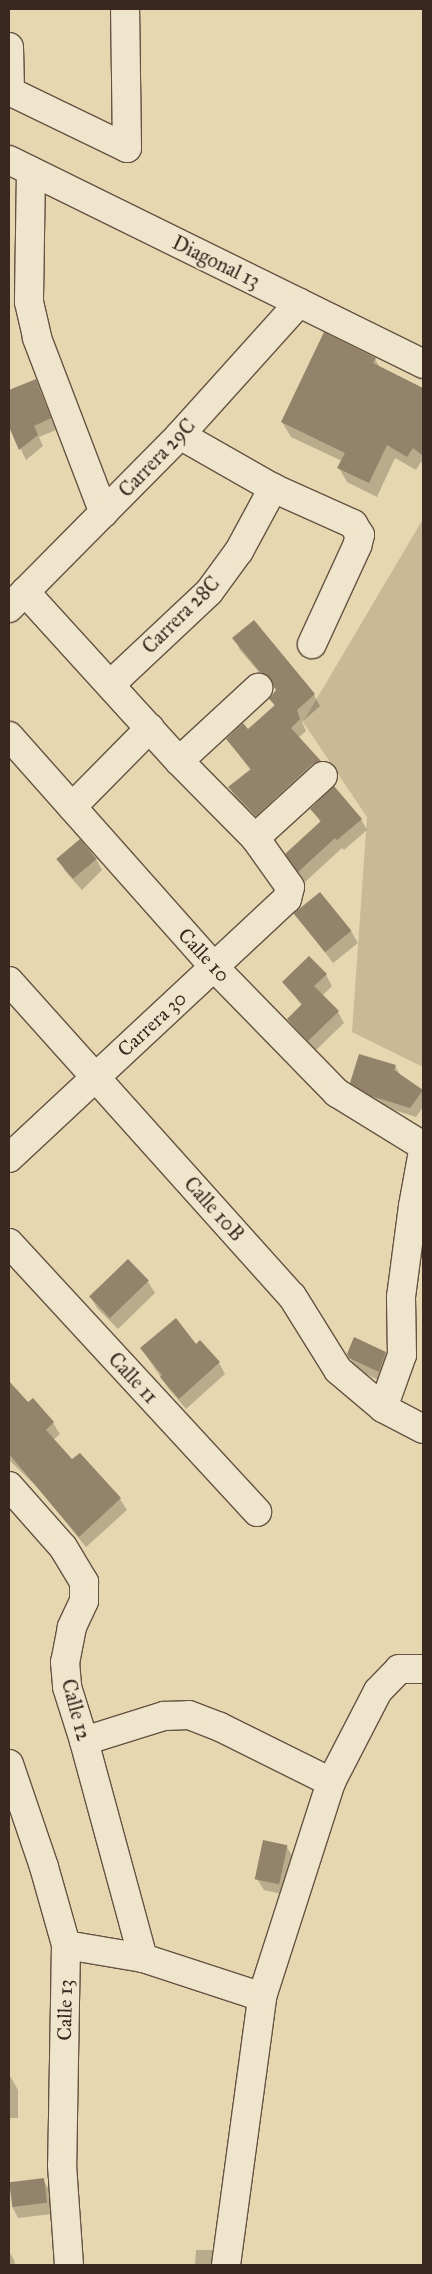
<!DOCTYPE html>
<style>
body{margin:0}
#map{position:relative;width:432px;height:2274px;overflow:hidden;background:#e6d7b0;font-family:"IM FELL Great Primer",serif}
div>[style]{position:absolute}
.green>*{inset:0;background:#c9b997}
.shadow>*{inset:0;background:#0003}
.building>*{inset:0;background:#93836a;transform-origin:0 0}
.roads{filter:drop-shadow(1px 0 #655343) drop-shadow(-1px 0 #655343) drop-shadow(0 1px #655343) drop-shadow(0 -1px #655343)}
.minor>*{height:28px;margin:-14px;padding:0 14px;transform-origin:14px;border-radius:14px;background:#efe5cc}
.tertiary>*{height:28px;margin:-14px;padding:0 14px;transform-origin:14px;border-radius:14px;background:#efe5cc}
span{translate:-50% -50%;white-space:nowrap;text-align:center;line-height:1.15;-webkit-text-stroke:4.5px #efe5cc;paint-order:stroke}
.street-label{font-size:20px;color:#3a271f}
.frame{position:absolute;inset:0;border:10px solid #3a271f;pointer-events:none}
</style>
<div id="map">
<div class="green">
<div style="clip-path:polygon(423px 519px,423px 1067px,352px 1032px,367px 817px,303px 722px)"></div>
</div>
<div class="shadow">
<div style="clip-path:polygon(375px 359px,380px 368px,415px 385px,423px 399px,423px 463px,421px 462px,416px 470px,395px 458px,377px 497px,347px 482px,339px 468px,342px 461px,291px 437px,282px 422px)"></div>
<div style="clip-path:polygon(35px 381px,56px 430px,39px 437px,43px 446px,26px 460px,9px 424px,9px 392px)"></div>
<div style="clip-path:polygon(234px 638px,314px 695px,320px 706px,302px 722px,306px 731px,298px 738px,320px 761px,326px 772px,263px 827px,236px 799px,230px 788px,251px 771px,227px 739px,247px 731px,275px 707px,271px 699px,277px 690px,269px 684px,240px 650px)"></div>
<div style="clip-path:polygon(312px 809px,361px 819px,367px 830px,344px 850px,342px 848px,305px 882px,293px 865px,321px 823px)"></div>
<div style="clip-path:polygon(96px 859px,102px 870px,82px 890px,65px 871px,59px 860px)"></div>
<div style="clip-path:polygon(296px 914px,351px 931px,358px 943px,333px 963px)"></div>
<div style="clip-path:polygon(309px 958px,326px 975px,332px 986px,322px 996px,338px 1012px,344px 1023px,315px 1051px,295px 1030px,288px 1019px,302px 1006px,284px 982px)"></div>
<div style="clip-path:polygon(395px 1066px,401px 1076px,423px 1093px,423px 1107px,416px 1117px,378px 1105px,357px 1092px,351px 1083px)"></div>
<div style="clip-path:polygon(128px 1260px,148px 1282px,155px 1293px,118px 1329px,97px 1308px,91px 1297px)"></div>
<div style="clip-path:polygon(200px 1342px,219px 1363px,225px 1374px,186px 1409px,168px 1388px,141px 1348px,196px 1346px)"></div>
<div style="clip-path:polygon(385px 1353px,392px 1364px,385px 1383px,357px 1370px,348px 1354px)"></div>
<div style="clip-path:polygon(9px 1383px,28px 1404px,53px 1423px,60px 1434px,53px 1440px,72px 1461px,79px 1455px,120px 1499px,127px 1510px,86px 1547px,36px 1486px,9px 1460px)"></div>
<div style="clip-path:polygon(286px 1846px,293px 1857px,286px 1895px,264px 1890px,257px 1879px)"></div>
<div style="clip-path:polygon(9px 2074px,18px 2090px,18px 2118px,9px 2118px)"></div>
<div style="clip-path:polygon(43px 2180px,50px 2191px,52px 2214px,18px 2218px,12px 2206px)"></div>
<div style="clip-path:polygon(196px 2250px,212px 2250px,215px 2255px,214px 2265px,195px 2265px)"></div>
<div style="clip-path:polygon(9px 2251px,14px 2260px,15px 2265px,9px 2265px)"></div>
</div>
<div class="building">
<div style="clip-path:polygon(324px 332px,376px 358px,373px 363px,423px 388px,423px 456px,413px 448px,407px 457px,387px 445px,369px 483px,337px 468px,345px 453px,281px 422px)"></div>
<div style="clip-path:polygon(36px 379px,51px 418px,34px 426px,38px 435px,19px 450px,9px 427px,9px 390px)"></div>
<div style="clip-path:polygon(254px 620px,315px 694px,297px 710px,300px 719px,291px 728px,321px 761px,312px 764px,256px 816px,228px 787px,251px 769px,226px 739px,243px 723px,248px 729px,275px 705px,269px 699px,276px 690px,270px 678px,261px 673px,232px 638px)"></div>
<div style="clip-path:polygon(334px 786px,362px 819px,337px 840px,335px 838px,298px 872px,285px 854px,321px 821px,310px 809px)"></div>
<div style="left:80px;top:839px;width:26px;height:31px;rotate:50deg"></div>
<div style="left:320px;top:892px;width:50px;height:34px;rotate:51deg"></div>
<div style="clip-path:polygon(309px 956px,327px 974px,314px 986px,339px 1011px,308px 1041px,287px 1019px,302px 1004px,282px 982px)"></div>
<div style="clip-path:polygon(359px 1054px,396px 1065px,394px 1070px,423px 1090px,410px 1108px,371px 1096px,350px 1083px)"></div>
<div style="left:128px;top:1259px;width:30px;height:54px;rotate:46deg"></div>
<div style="clip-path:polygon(176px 1318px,196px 1344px,200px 1340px,220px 1362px,179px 1399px,160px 1377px,162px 1375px,140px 1348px)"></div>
<div style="clip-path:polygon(354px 1337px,386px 1352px,379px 1372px,349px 1358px,347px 1354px)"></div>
<div style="clip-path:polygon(9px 1381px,28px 1402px,33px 1398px,54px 1422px,46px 1430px,72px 1459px,80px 1453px,121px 1498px,79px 1537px,9px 1454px)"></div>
<div style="left:263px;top:1840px;width:25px;height:40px;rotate:12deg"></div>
<div style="left:44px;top:2178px;width:25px;height:35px;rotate:83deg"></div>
</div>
<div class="roads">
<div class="minor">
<div style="left:9px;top:47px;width:44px;rotate:88.7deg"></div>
<div style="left:9px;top:91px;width:131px;rotate:25.8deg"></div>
<div style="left:127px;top:148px;width:139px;rotate:-90.8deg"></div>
<div style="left:31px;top:171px;width:131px;rotate:90.9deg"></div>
<div style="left:29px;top:302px;width:37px;rotate:77deg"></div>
<div style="left:37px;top:338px;width:187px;rotate:69.1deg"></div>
<div style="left:180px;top:435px;width:107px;rotate:29.7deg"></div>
<div style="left:273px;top:488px;width:88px;rotate:24.2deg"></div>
<div style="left:353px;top:524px;width:13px;rotate:58deg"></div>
<div style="left:360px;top:535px;width:11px;rotate:105deg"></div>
<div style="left:357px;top:546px;width:108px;rotate:114.7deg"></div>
<div style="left:111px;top:684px;width:134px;rotate:-43.2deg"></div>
<div style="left:209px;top:592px;width:51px;rotate:-53.8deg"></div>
<div style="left:239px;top:551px;width:72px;rotate:-61.6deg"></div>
<div style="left:9px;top:736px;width:309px;rotate:48.4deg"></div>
<div style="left:214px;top:967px;width:176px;rotate:45.7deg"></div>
<div style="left:337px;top:1093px;width:101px;rotate:31.6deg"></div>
<div style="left:179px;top:761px;width:108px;rotate:-42.7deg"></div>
<div style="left:72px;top:807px;width:111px;rotate:-45.4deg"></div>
<div style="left:255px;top:838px;width:92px;rotate:-42.4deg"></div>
<div style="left:9px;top:981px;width:423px;rotate:48.1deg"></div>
<div style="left:292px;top:1296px;width:87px;rotate:58.1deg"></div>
<div style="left:338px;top:1370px;width:59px;rotate:40.2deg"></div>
<div style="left:383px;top:1408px;width:45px;rotate:27.7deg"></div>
<div style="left:9px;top:1158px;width:380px;rotate:-43deg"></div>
<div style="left:287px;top:899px;width:12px;rotate:-76deg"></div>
<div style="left:290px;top:887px;width:60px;rotate:-125.5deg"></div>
<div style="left:255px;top:838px;width:108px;rotate:-134.6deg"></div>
<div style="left:179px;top:761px;width:229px;rotate:-132.3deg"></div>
<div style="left:9px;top:1243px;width:366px;rotate:47.3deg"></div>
<div style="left:383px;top:1408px;width:56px;rotate:-70.3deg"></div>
<div style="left:402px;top:1355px;width:58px;rotate:-91deg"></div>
<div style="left:401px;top:1297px;width:92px;rotate:-82.5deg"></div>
<div style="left:413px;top:1206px;width:56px;rotate:-79.7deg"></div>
<div style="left:9px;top:1486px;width:81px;rotate:48.5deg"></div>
<div style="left:63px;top:1547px;width:41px;rotate:59deg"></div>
<div style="left:84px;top:1582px;width:19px;rotate:90deg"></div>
<div style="left:84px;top:1601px;width:29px;rotate:115deg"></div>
<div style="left:72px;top:1627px;width:36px;rotate:101deg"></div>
<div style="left:65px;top:1662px;width:25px;rotate:85deg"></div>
<div style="left:67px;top:1687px;width:57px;rotate:72.5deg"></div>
<div style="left:84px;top:1741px;width:225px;rotate:74.8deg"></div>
<div style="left:84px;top:1741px;width:84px;rotate:-17.4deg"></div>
<div style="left:164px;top:1716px;width:25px;rotate:-2deg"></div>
<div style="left:189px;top:1715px;width:33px;rotate:21deg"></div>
<div style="left:220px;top:1727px;width:124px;rotate:26.4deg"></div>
<div style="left:9px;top:1764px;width:109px;rotate:71.2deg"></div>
<div style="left:44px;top:1867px;width:81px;rotate:74.2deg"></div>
<div style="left:66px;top:1945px;width:220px;rotate:91deg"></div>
<div style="left:62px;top:2165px;width:100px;rotate:86deg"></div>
<div style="left:66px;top:1945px;width:78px;rotate:9.6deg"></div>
<div style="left:143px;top:1958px;width:125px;rotate:18.1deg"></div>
<div style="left:226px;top:2265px;width:270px;rotate:-82.3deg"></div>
<div style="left:262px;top:1997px;width:226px;rotate:-72.2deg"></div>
<div style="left:331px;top:1782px;width:102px;rotate:-62.7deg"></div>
<div style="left:378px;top:1691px;width:30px;rotate:-46deg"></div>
<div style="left:399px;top:1669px;width:24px"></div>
</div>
<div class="tertiary">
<div style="left:9px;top:160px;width:462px;rotate:26.2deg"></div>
<div style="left:9px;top:608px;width:243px;rotate:-45.3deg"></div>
<div style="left:180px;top:435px;width:178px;rotate:-48deg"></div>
</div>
</div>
<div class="street-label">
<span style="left:216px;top:262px;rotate:26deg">Diagonal 13</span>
<span style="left:157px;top:458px;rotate:-46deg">Carrera 29C</span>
<span style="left:181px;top:615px;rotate:-45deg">Carrera 28C</span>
<span style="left:204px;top:955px;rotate:47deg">Calle 10</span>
<span style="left:152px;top:1024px;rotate:-43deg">Carrera 30</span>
<span style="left:214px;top:1209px;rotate:48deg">Calle 10B</span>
<span style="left:133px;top:1378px;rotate:47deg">Calle 11</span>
<span style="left:76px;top:1710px;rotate:75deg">Calle 12</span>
<span style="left:65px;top:2010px;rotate:-89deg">Calle 13</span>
</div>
<div class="frame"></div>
</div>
